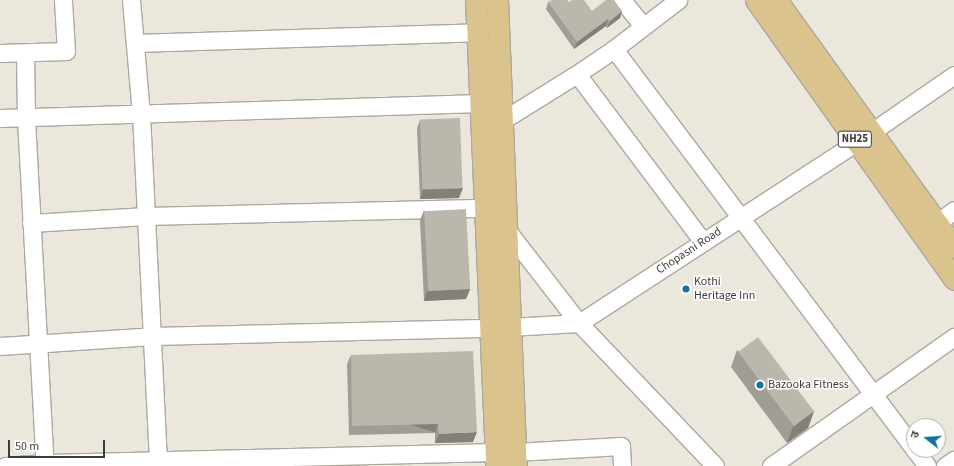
<!DOCTYPE html>
<meta charset="utf-8">
<style>
body{margin:0}
#map{position:relative;width:954px;height:466px;overflow:hidden;background:#ece7dc;font-family:"Source Sans 3","Noto Sans Devanagari",sans-serif}
div>[style]{position:absolute}
.roads{filter:drop-shadow(1px 0 #aea99f) drop-shadow(-1px 0 #aea99f) drop-shadow(0 1px #aea99f) drop-shadow(0 -1px #aea99f)}
.minor>*{height:17px;margin:-8.5px;padding:0 8.5px;transform-origin:8.5px;border-radius:8.5px;background:#fff}
.major>*{height:21px;margin:-10.5px;padding:0 10.5px;transform-origin:10.5px;border-radius:10.5px;background:#dac38c}
.wall>*{inset:0;background:#a19d94}
.shaded-wall>*{inset:0;background:#838078;transform-origin:0 0}
.building>*{inset:0;background:#bbb7ac;transform-origin:0 0}
.dots>*{width:11px;height:11px;translate:-50% -50%;box-sizing:border-box;border:2px solid #fff;border-radius:50%}
span{translate:-50% -50%;white-space:nowrap;text-align:center;line-height:1.15;-webkit-text-stroke:3px #fff;paint-order:stroke}
.shield-label span{padding:1px 3px;background:#fff;border:1px solid;border-radius:3px;-webkit-text-stroke-width:0}
.shield-label{font-size:11px;color:#3e3c38;font-weight:700}
.street-label{font-size:12px;color:#3e3c38}
.poi-label{font-size:12px;color:#3e3c38}
.left{translate:0 -50%;text-align:left}
.north{position:absolute;left:906px;top:418px;width:40px;height:40px;box-sizing:border-box;background:#fff;border:1px solid #b2b1af;border-radius:50%;rotate:287deg;font-size:11px;font-weight:700;line-height:16px;text-align:center;color:#3e3c38}
.north::after{content:'';display:block;margin:auto;width:14px;height:18px;background:#1273a1;clip-path:polygon(50% 0,100% 100%,50% 72%,0 100%)}
.scale{position:absolute;left:8px;top:440px;width:97px;height:18px;box-sizing:border-box;border:2px solid #3e3c38;border-top:0;padding-left:5px;font-size:12px;line-height:14px;white-space:nowrap;color:#3e3c38;-webkit-text-stroke:3px #fff;paint-order:stroke}
</style>
<div id="map">
<div class="roads">
<div class="minor">
<div style="left:131px;top:0;width:114px;rotate:85deg"></div>
<div style="left:141px;top:114px;width:352px;rotate:87.2deg"></div>
<div style="left:622px;top:0;width:33px;rotate:51deg"></div>
<div style="left:135px;top:43px;width:343px;rotate:-1.8deg"></div>
<div style="left:614px;top:49px;width:500px;rotate:53.1deg"></div>
<div style="left:0;top:53px;width:66px;rotate:-1.7deg"></div>
<div style="left:66px;top:51px;width:51px;rotate:-93.4deg"></div>
<div style="left:25px;top:53px;width:66px;rotate:89.1deg"></div>
<div style="left:26px;top:119px;width:348px;rotate:86.9deg"></div>
<div style="left:577px;top:74px;width:210px;rotate:53.1deg"></div>
<div style="left:0;top:118px;width:481px;rotate:-1.8deg"></div>
<div style="left:492px;top:120px;width:11px"></div>
<div style="left:503px;top:120px;width:87px;rotate:-31.9deg"></div>
<div style="left:577px;top:74px;width:45px;rotate:-34deg"></div>
<div style="left:614px;top:49px;width:81px;rotate:-37.4deg"></div>
<div style="left:31px;top:223px;width:115px;rotate:-3.5deg"></div>
<div style="left:146px;top:216px;width:339px;rotate:-1.4deg"></div>
<div style="left:937px;top:223px;width:21px;rotate:-37deg"></div>
<div style="left:506px;top:229px;width:119px;rotate:52.2deg"></div>
<div style="left:579px;top:323px;width:197px;rotate:46.4deg"></div>
<div style="left:0;top:346px;width:153px;rotate:-3.7deg"></div>
<div style="left:153px;top:336px;width:338px;rotate:-1.4deg"></div>
<div style="left:491px;top:328px;width:88px;rotate:-3.3deg"></div>
<div style="left:579px;top:323px;width:332px;rotate:-33.1deg"></div>
<div style="left:857px;top:142px;width:118px;rotate:-34.6deg"></div>
<div style="left:915px;top:450px;width:20px;rotate:53deg"></div>
<div style="left:515px;top:452px;width:106px;rotate:-3.2deg"></div>
<div style="left:621px;top:446px;width:20px;rotate:87deg"></div>
<div style="left:5px;top:466px;width:40px;rotate:-4.3deg"></div>
<div style="left:45px;top:463px;width:451px;rotate:-1.4deg"></div>
<div style="left:771px;top:466px;width:224px;rotate:-35.2deg"></div>
<div style="left:945px;top:466px;width:11px;rotate:-34deg"></div>
</div>
<div class="major">
<div style="left:476px;top:0;width:466px;rotate:87.5deg"></div>
<div style="left:497px;top:0;width:466px;rotate:87.7deg"></div>
<div style="left:756px;top:0;width:342px;rotate:54.6deg"></div>
<div style="left:776px;top:0;width:304px;rotate:54.2deg"></div>
</div>
</div>
<div class="wall">
<div style="clip-path:polygon(548px 2px,592px 11px,622px 11px,620px 18px,607px 28px,606px 26px,574px 49px,546px 9px)"></div>
<div style="clip-path:polygon(420px 120px,459px 198px,420px 199px,417px 129px)"></div>
<div style="clip-path:polygon(424px 210px,470px 289px,466px 299px,424px 301px,420px 220px)"></div>
<div style="clip-path:polygon(737px 350px,814px 411px,808px 428px,787px 443px,731px 367px)"></div>
<div style="clip-path:polygon(351px 355px,473px 442px,435px 443px,435px 433px,349px 435px,347px 364px)"></div>
</div>
<div class="shaded-wall">
<div style="clip-path:polygon(622px 11px,620px 18px,607px 28px,610px 21px)"></div>
<div style="clip-path:polygon(608px 19px,606px 26px,574px 49px,577px 42px)"></div>
<div style="clip-path:polygon(463px 188px,459px 198px,420px 199px,423px 190px)"></div>
<div style="clip-path:polygon(470px 289px,466px 299px,424px 301px,427px 291px)"></div>
<div style="clip-path:polygon(814px 411px,808px 428px,787px 443px,793px 426px)"></div>
<div style="left:438px;top:424px;width:9px;height:86px;rotate:108deg"></div>
<div style="clip-path:polygon(477px 432px,473px 442px,435px 443px,439px 434px)"></div>
</div>
<div class="building">
<div style="clip-path:polygon(552px 0,567px 0,569px 2px,572px 0,584px 0,592px 11px,606px 0,614px 0,622px 11px,610px 21px,608px 19px,577px 42px,548px 2px)"></div>
<div style="left:460px;top:118px;width:70px;height:40px;rotate:88deg"></div>
<div style="left:466px;top:209px;width:80px;height:42px;rotate:87deg"></div>
<div style="left:758px;top:337px;width:93px;height:25px;rotate:53deg"></div>
<div style="clip-path:polygon(473px 351px,477px 432px,439px 434px,438px 424px,352px 426px,351px 355px)"></div>
</div>
<div class="dots">
<div style="left:686px;top:289px;background:#1273a1"></div>
<div style="left:760px;top:385px;background:#1273a1"></div>
</div>
<div class="shield-label">
<span style="left:855px;top:139px">NH25</span>
</div>
<div class="street-label">
<span style="left:689px;top:251px;rotate:-33deg">Chopasni Road</span>
</div>
<div class="poi-label">
<span class="left" style="left:694px;top:289px">Kothi<br>Heritage Inn</span>
<span class="left" style="left:768px;top:385px">Bazooka Fitness</span>
</div>
<div class="north">उ</div>
<div class="scale">50 m</div>
</div>
